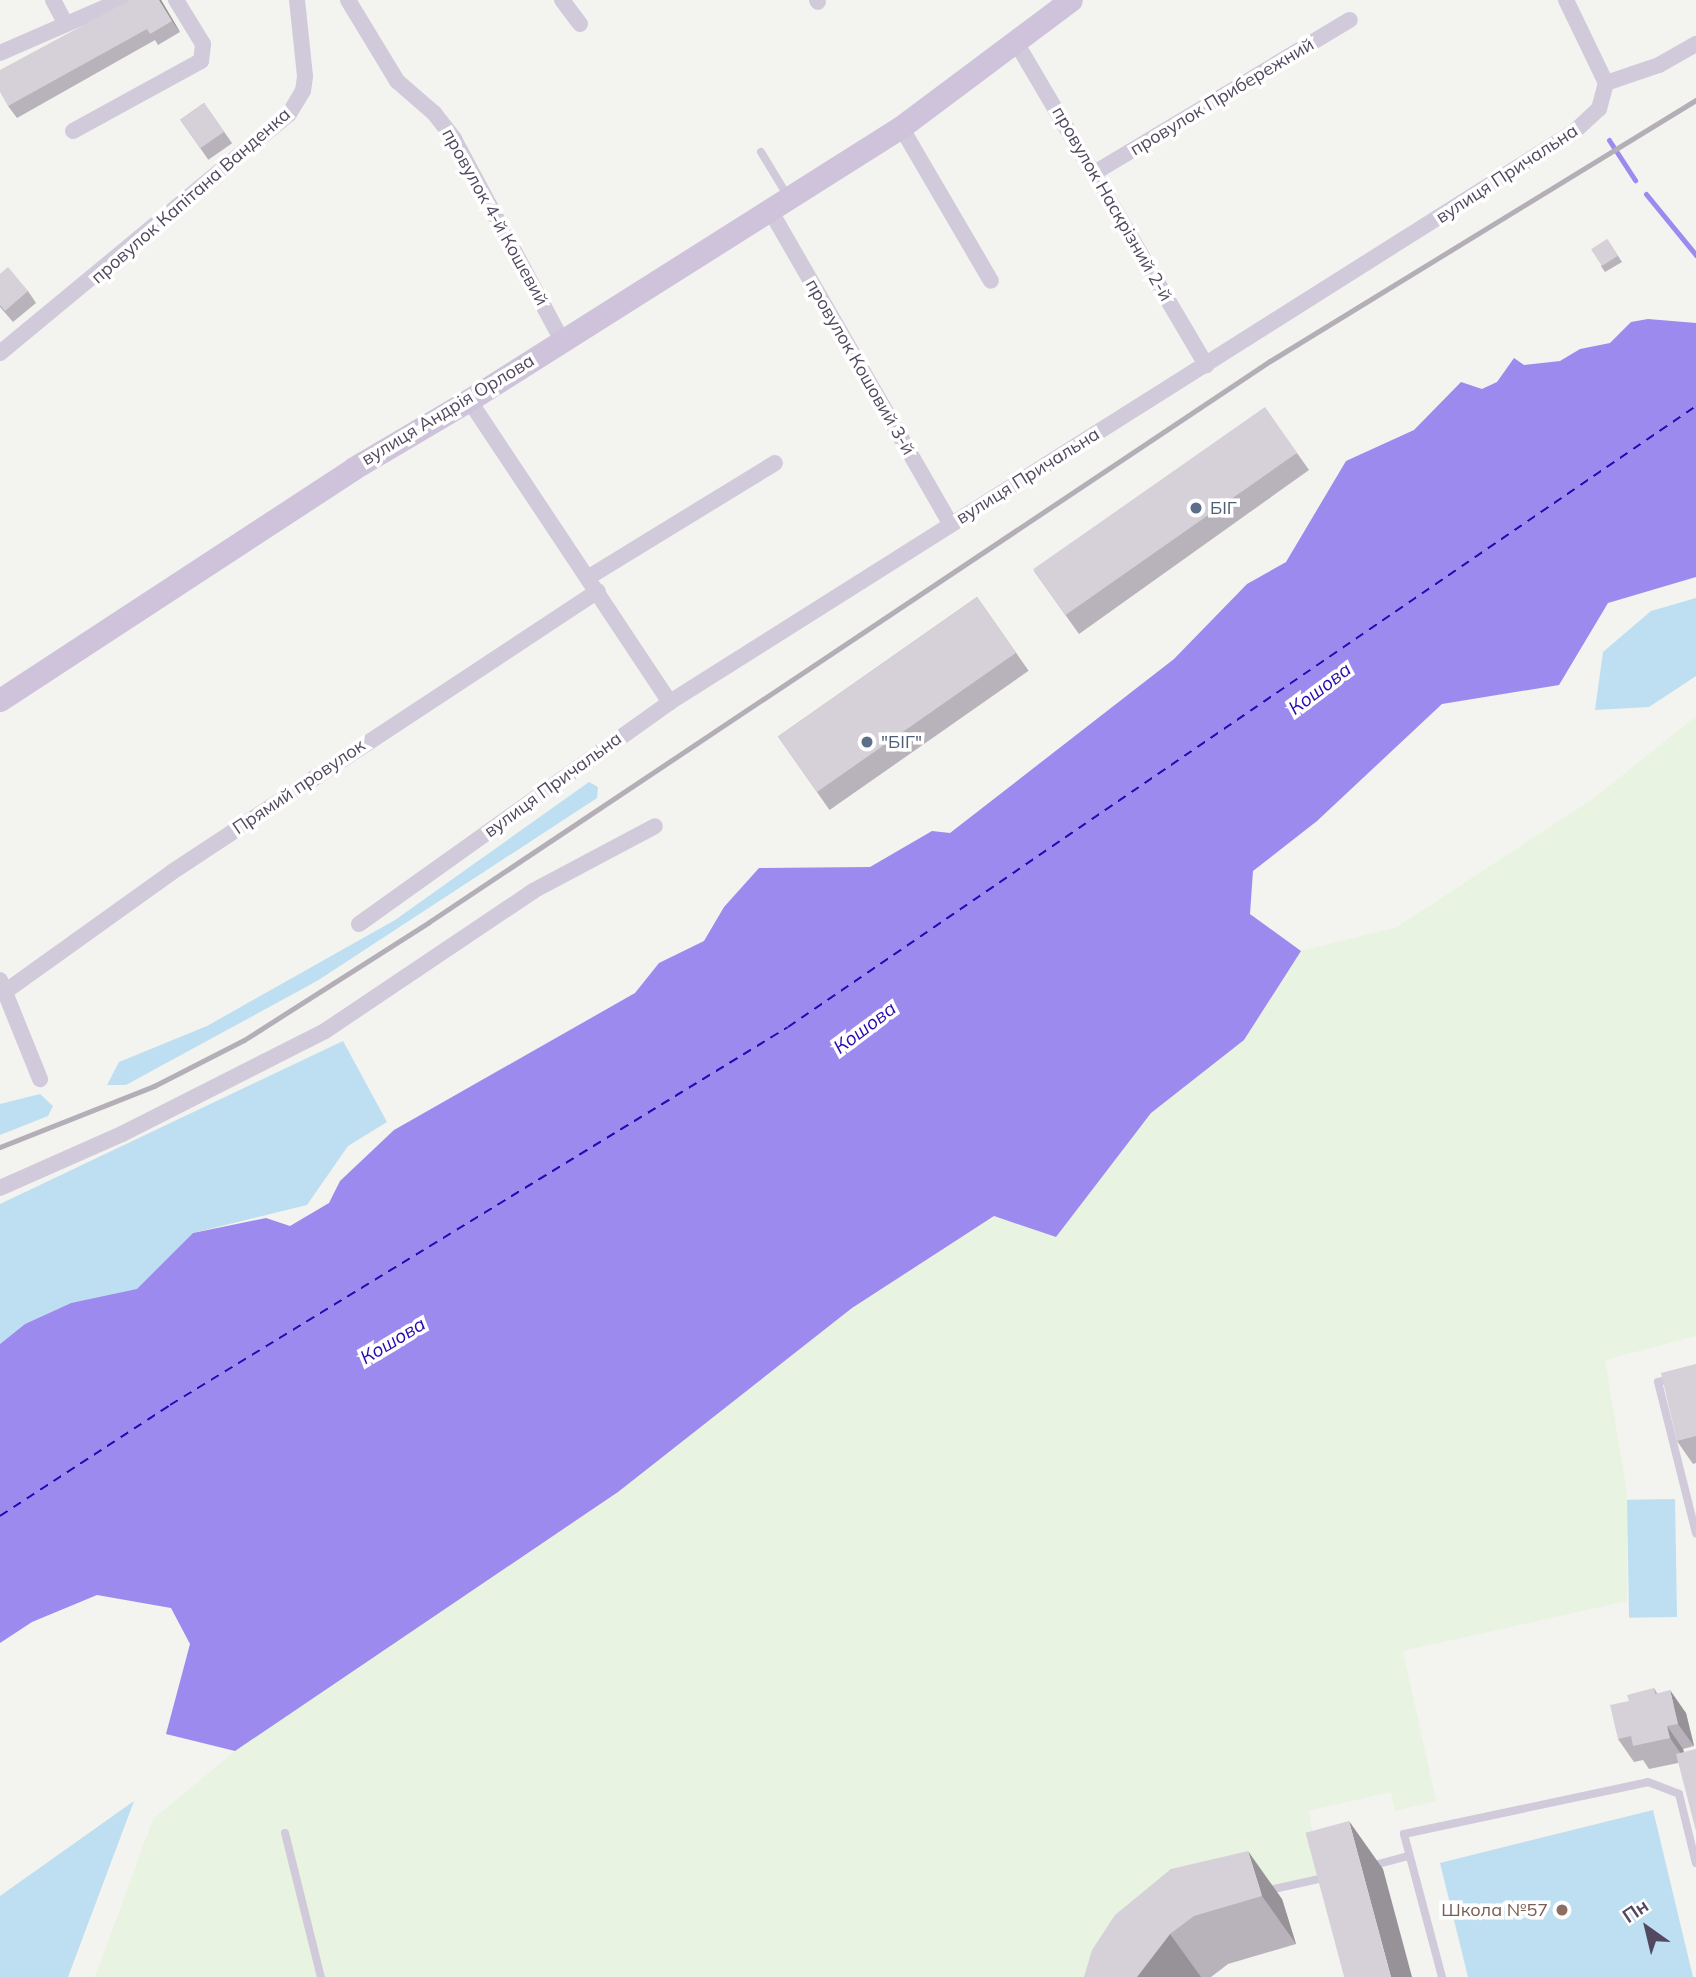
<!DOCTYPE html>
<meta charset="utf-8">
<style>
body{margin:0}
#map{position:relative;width:1696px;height:1977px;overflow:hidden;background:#f3f3f0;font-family:Mulish,sans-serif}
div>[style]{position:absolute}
.green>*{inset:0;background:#bedff1;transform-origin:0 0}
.sand>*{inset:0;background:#e8f4e1}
.water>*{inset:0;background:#9d8aef}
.stream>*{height:5px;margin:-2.5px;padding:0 2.5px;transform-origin:2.5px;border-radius:2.5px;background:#9d8aef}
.ferry>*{height:2px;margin-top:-1px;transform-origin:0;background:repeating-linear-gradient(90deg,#2708b2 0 9px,transparent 0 16px)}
.lane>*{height:8px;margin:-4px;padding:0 4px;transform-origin:4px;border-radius:4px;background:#d1cadb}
.street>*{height:16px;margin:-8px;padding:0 8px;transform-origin:8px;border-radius:8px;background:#d1cadb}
.secondary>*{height:23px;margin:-11.5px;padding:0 11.5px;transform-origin:11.5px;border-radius:11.5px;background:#cec3da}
.rail>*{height:5px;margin:-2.5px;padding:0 2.5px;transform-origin:2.5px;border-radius:2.5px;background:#b4aeb7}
.wall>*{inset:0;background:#b8b3ba;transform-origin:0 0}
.shaded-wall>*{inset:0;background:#969297}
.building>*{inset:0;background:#d6d0d8;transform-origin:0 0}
.dots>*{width:19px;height:19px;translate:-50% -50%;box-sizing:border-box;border:4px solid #fff;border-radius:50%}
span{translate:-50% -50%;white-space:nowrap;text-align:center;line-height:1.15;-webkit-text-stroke:7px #fff;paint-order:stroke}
.street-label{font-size:18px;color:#52485f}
.service-label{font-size:18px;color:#4e5e75}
.left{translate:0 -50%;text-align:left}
.education-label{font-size:18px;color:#785e54}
.right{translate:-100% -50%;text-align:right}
.water-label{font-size:19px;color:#2708b2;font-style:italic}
.north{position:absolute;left:1612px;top:1893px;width:70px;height:70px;-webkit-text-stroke:5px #fff;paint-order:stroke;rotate:326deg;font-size:19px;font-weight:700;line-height:28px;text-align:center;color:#52485f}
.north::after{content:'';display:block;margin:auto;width:24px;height:32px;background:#52485f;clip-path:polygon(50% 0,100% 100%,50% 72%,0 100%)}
</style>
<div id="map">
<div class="green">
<div style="clip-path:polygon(1696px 598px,1696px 676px,1649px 707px,1595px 710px,1603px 652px,1651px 611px)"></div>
<div style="clip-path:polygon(589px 782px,598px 787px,597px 798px,317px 981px,126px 1085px,107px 1085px,119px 1062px,207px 1026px,395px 920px)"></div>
<div style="clip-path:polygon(343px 1041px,387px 1122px,348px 1146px,307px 1205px,193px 1233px,137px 1291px,71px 1303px,25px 1324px,0 1344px,0 1204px)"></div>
<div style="clip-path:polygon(40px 1094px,53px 1106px,48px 1116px,0 1135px,0 1104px)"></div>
<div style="left:1675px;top:1499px;width:118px;height:48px;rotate:89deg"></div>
<div style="clip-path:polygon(134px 1801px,68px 1977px,0 1977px,0 1896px)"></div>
<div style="clip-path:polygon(1653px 1810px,1693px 1977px,1468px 1977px,1440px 1863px)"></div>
</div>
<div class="sand">
<div style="clip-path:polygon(1696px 716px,1696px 1336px,1605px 1360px,1627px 1493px,1627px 1601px,1403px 1651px,1436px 1801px,1395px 1811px,1391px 1792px,1308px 1811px,1323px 1878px,1251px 1894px,1124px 1977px,95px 1977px,153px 1819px,235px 1751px,618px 1492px,852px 1308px,994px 1216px,1056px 1237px,1151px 1113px,1244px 1040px,1301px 951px,1397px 927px,1594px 798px)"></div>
</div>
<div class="water">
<div style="clip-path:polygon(1648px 319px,1696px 323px,1696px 577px,1608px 603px,1559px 685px,1442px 704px,1317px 821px,1253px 871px,1250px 914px,1301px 951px,1244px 1040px,1151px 1113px,1056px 1237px,994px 1216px,852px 1308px,618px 1492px,235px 1751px,166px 1734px,190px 1644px,171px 1608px,97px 1595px,32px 1622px,0 1643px,0 1344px,25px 1324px,71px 1303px,137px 1289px,193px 1233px,266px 1218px,290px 1226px,329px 1203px,340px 1181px,394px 1130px,635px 993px,659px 963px,704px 941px,724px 907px,759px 868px,870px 867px,932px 831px,950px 833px,1174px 659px,1247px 584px,1286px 562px,1346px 461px,1414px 430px,1461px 382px,1482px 389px,1497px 382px,1514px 358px,1524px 365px,1560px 361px,1580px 349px,1610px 343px,1631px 322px)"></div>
</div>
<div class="stream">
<div style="left:1609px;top:140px;width:48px;rotate:57deg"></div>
<div style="left:1646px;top:194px;width:79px;rotate:50.7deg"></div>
</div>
<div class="ferry">
<div style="left:0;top:1516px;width:203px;rotate:-33.1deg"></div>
<div style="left:170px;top:1405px;width:724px;rotate:-31.45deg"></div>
<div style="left:788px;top:1027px;width:1100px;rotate:-34.37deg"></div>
</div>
<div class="lane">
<div style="left:761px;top:152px;width:50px;rotate:58.8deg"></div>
<div style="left:1671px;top:1379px;width:13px;rotate:167deg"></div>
<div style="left:1658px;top:1382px;width:156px;rotate:75.9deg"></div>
<div style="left:285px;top:1833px;width:148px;rotate:76deg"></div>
<div style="left:1371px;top:1866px;width:39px;rotate:-15deg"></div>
<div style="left:1265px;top:1891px;width:65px;rotate:-12.5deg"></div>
<div style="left:1442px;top:1977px;width:148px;rotate:-104.9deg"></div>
<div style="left:1404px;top:1834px;width:249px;rotate:-12deg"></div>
<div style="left:1648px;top:1782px;width:33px;rotate:21deg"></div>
<div style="left:1679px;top:1794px;width:71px;rotate:76.2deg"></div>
</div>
<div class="street">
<div style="left:53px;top:0;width:26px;rotate:62deg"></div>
<div style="left:348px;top:0;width:95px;rotate:58.8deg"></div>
<div style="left:397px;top:81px;width:49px;rotate:40.9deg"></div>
<div style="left:434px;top:113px;width:33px;rotate:52deg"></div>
<div style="left:454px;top:139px;width:228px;rotate:61.8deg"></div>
<div style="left:562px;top:0;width:30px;rotate:53deg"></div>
<div style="left:817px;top:0;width:2px;rotate:63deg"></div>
<div style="left:1566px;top:0;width:92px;rotate:64.3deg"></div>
<div style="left:1017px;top:44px;width:373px;rotate:59.5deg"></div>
<div style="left:0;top:53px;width:133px;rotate:-23.5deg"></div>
<div style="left:901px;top:127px;width:178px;rotate:59.7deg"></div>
<div style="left:73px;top:131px;width:146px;rotate:-28.7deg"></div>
<div style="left:201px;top:61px;width:17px;rotate:-83deg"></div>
<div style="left:203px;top:44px;width:52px;rotate:-121.5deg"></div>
<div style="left:1094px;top:173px;width:298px;rotate:-30.9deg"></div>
<div style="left:770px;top:210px;width:363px;rotate:60.1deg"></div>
<div style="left:0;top:353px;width:375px;rotate:-39.6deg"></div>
<div style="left:289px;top:114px;width:27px;rotate:-59deg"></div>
<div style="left:303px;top:91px;width:15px;rotate:-82deg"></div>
<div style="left:305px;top:76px;width:76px;rotate:-96deg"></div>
<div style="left:469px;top:400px;width:363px;rotate:56.4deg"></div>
<div style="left:589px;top:577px;width:218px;rotate:-31.5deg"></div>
<div style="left:359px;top:924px;width:382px;rotate:-35.5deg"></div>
<div style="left:670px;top:702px;width:1070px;rotate:-32.25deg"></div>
<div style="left:1575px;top:131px;width:33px;rotate:-43deg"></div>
<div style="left:1599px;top:109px;width:27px;rotate:-75deg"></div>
<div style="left:1606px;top:83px;width:56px;rotate:-18.8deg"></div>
<div style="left:1659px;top:65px;width:43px;rotate:-29.6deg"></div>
<div style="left:0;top:980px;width:107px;rotate:68deg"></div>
<div style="left:6px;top:991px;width:204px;rotate:-35.6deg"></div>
<div style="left:172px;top:872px;width:510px;rotate:-33.41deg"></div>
<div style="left:0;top:1188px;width:133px;rotate:-23.9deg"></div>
<div style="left:122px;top:1134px;width:228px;rotate:-26.9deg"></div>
<div style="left:325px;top:1031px;width:251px;rotate:-33.9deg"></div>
<div style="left:533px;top:891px;width:138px;rotate:-28deg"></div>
</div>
<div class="secondary">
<div style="left:0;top:700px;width:423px;rotate:-33.2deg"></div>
<div style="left:354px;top:468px;width:134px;rotate:-30.6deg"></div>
<div style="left:469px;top:400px;width:511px;rotate:-32.29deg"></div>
<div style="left:901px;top:127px;width:212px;rotate:-36.8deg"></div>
</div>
<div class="rail">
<div style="left:0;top:1147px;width:166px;rotate:-21.6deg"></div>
<div style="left:154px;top:1086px;width:101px;rotate:-27.1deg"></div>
<div style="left:244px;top:1040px;width:219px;rotate:-32.5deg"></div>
<div style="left:429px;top:922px;width:1011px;rotate:-33.71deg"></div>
<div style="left:1270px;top:361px;width:500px;rotate:-31.5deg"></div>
</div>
<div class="wall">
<div style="clip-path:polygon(130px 0,161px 0,180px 32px,158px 45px,155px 40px,17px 118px,8px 106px)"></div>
<div style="left:204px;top:103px;width:49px;height:29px;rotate:55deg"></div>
<div style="clip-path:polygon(1607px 239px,1622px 262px,1605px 272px,1601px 266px)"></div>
<div style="clip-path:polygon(0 274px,28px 291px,36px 303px,13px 322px,0 307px)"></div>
<div style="clip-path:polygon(1297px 453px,1309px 470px,1079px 634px,1034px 571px)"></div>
<div style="left:977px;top:597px;width:90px;height:243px;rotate:55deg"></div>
<div style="clip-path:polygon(1696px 1364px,1696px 1463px,1693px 1464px,1677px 1441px)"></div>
<div style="clip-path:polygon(1654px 1688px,1657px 1693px,1686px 1713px,1694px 1746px,1683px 1749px,1684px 1752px,1678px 1763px,1649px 1769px,1643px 1760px,1634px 1762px,1618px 1739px,1629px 1701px)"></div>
<div style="clip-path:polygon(1171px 1869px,1282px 1899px,1296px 1944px,1228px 1964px,1211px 1977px,1084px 1977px)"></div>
</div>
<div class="shaded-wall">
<div style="clip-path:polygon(159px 0,161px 0,180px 32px,172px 21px)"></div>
<div style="clip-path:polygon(1670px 1690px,1686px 1713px,1694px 1746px,1678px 1724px)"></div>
<div style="clip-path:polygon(1667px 1726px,1683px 1749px,1686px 1761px,1670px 1738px)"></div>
<div style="clip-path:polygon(1349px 1821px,1383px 1869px,1412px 1977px,1391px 1977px)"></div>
<div style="clip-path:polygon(1248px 1851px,1282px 1899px,1296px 1944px,1262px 1896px)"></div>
<div style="clip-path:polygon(1170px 1934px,1201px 1977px,1137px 1977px)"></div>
</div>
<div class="building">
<div style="clip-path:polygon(130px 0,159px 0,172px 21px,150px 34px,147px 29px,8px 106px,0 92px,0 70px)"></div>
<div style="left:204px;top:103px;width:35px;height:29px;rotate:55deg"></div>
<div style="left:1607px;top:239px;width:20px;height:19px;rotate:57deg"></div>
<div style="clip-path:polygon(8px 267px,28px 291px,5px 311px,0 305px,0 274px)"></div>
<div style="left:1265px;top:407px;width:56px;height:283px;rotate:55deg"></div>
<div style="left:977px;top:597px;width:68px;height:243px;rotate:55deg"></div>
<div style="clip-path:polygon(1696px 1364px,1696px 1436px,1677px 1441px,1661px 1373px)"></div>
<div style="clip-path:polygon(1654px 1688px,1655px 1694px,1670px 1690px,1678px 1724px,1667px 1726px,1670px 1738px,1633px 1746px,1631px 1736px,1618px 1739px,1610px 1705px,1629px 1701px,1627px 1695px)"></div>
<div style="clip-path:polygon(1696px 1749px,1696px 1831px,1676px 1754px)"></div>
<div style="left:1349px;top:1821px;width:162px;height:45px;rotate:75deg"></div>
<div style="clip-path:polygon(1248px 1851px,1262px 1896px,1194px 1916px,1170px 1934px,1137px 1977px,1084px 1977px,1092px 1950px,1115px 1915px,1171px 1869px)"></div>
</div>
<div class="dots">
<div style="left:1196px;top:508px;background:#5c6f8a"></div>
<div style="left:867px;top:742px;background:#5c6f8a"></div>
<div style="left:1562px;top:1910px;background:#8d6e63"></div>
</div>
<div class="street-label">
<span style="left:1222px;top:97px;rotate:-31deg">провулок Прибережний</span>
<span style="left:1507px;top:174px;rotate:-33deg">вулиця Причальна</span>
<span style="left:191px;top:196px;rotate:-41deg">провулок Капітана Ванденка</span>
<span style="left:1112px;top:204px;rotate:60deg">провулок Наскрізний 2-й</span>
<span style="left:495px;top:217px;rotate:61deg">провулок 4-й Кошевий</span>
<span style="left:860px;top:367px;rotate:60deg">провулок Кошовий 3-й</span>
<span style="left:448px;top:410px;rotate:-31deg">вулиця Андрія Орлова</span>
<span style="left:1028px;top:476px;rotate:-32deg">вулиця Причальна</span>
<span style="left:553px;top:785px;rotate:-36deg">вулиця Причальна</span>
<span style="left:299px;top:787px;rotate:-34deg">Прямий провулок</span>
</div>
<div class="service-label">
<span class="left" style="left:1210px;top:508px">БІГ</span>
<span class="left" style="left:881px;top:742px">"БІГ"</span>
</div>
<div class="education-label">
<span class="right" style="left:1548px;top:1910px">Школа №57</span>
</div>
<div class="water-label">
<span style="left:1320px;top:689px;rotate:-37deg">Кошова</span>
<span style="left:865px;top:1028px;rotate:-37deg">Кошова</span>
<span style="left:393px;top:1341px;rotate:-31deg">Кошова</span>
</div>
<div class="north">Пн</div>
</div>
